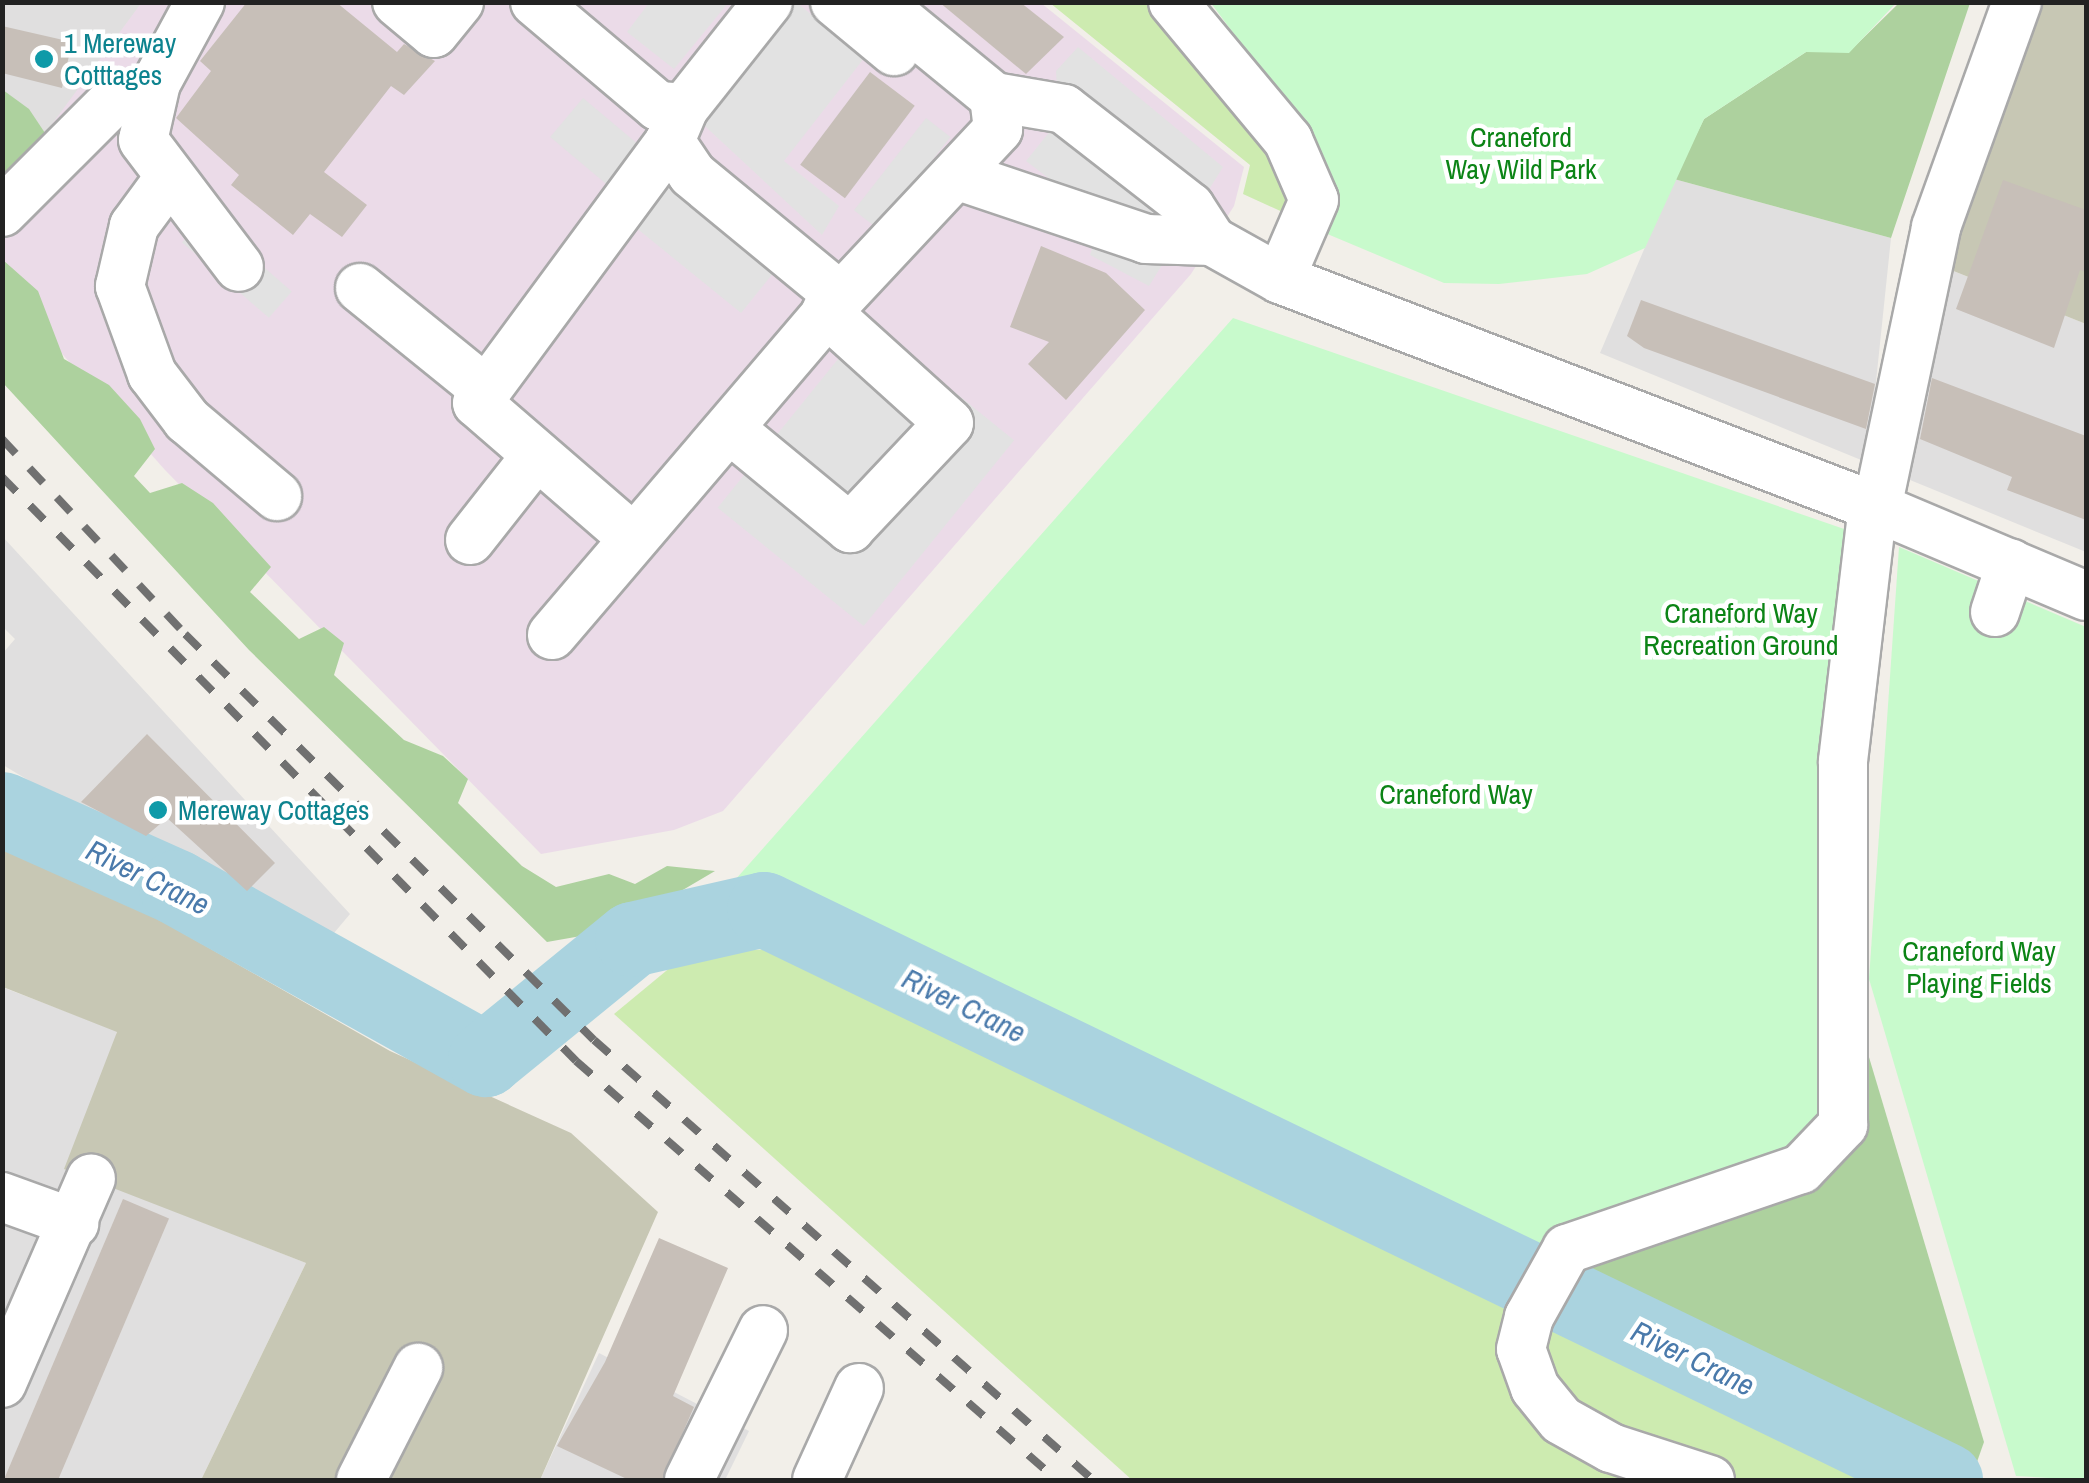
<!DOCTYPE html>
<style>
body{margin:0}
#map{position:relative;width:2089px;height:1483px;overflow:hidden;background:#f2efe9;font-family:"Archivo Narrow",sans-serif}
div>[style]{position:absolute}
.residential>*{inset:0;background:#e0dfdf}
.industrial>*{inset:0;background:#ebdbe8}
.construction>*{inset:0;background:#c7c7b4}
.grass>*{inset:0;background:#cdebb0}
.forest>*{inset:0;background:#add19e}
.park>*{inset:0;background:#c8facc}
.parking>*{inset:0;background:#e2e2e2;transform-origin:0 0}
.river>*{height:75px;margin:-37.5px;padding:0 37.5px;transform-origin:37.5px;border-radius:37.5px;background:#aad3df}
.building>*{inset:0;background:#c7bfb8;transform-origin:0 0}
.roads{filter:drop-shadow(2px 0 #a9a9a9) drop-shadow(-2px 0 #a9a9a9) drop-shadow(0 2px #a9a9a9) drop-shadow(0 -2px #a9a9a9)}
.minor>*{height:48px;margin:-24px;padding:0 24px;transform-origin:24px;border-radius:24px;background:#fff}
.rail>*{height:8px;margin-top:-4px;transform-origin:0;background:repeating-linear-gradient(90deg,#707070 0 20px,transparent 0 40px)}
.dots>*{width:28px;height:28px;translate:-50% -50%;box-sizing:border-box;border:5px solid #fff;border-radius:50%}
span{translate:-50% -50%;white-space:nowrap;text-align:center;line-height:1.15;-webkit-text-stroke:9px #fff;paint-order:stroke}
.culture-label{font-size:28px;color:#0d838f}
.left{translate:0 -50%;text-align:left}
.park-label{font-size:28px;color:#0c8416}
.water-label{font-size:30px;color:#4a7aab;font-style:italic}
.frame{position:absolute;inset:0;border:5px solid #222;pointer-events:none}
</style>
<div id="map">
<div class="residential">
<div style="clip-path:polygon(3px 3px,142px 3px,3px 192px)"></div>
<div style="clip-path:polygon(1674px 179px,1891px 238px,1872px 420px,1888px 429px,1917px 437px,1951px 270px,2086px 324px,2086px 552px,1600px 353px)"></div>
<div style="clip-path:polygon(2px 536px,350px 914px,334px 933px,108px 828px,3px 765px,3px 653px,15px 639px,3px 627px)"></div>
<div style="clip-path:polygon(2px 987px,117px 1031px,91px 1178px,306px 1263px,201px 1480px,3px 1480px)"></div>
<div style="clip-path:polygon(599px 1353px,749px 1431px,725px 1480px,540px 1480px)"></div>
</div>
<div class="industrial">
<div style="clip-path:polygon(142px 2px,1041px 3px,1244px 167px,1234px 206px,1191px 274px,723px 811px,674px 830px,541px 854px,165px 470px,3px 287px,2px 192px)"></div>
</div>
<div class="construction">
<div style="clip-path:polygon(2018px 3px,2086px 3px,2086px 324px,1951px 270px)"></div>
<div style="clip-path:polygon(2px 830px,390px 1051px,571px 1133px,658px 1212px,540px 1480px,201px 1480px,306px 1263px,64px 1169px,117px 1032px,3px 987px)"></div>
</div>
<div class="grass">
<div style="clip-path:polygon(1050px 3px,1154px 3px,1287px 176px,1287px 214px,1243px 194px,1250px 165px)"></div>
<div style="clip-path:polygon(776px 949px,1410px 1248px,1889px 1480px,1132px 1480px,614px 1014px,689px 952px)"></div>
</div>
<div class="forest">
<div style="clip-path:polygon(1899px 3px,1970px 3px,1891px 238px,1674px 179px,1704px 119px,1806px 52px,1849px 52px)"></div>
<div style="clip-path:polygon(3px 90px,29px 109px,53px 145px,3px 203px)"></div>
<div style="clip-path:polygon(3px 260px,38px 291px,64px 359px,109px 385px,140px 419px,155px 449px,134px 476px,150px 493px,182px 483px,213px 503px,271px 567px,250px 592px,299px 639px,324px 627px,344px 643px,334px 675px,404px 740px,443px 756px,468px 779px,458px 803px,522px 866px,556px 887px,609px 874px,635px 884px,667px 866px,715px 871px,615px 930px,547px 942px,249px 650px,3px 383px)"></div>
<div style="clip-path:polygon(1857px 1017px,1984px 1442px,1972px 1476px,1572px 1261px)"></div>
</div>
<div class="park">
<div style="clip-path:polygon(1211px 3px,1896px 3px,1849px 53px,1806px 52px,1704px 119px,1645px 248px,1587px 274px,1499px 284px,1444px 283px,1325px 233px,1312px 140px)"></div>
<div style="clip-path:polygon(1233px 318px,1847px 530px,1831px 1118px,1812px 1151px,1536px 1248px,795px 898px,727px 889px)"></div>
<div style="clip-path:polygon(1899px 547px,2086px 627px,2086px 1480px,2016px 1476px,1869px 979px)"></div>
</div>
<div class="parking">
<div style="clip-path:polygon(649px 3px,649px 2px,728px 3px,674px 69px,627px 32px)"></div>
<div style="clip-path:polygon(782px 3px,797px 3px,865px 57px,784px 161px,839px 206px,822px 235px,694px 116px)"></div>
<div style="clip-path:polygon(1078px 47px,1223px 167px,1149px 286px,1090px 255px,1102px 219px,1026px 161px,1059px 120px,1056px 71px)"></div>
<div style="left:583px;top:98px;width:75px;height:51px;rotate:40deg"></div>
<div style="left:926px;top:118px;width:31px;height:117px;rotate:38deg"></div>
<div style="left:666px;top:180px;width:142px;height:56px;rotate:39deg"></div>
<div style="left:205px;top:216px;width:115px;height:35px;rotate:41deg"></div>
<div style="left:868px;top:322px;width:188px;height:239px;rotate:39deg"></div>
</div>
<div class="river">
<div style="left:2px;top:809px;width:191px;rotate:24.1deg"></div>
<div style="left:176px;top:887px;width:354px;rotate:29.1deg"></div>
<div style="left:485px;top:1059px;width:190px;rotate:-39.2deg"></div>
<div style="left:632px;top:939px;width:135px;rotate:-12.8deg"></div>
<div style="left:764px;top:909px;width:1312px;rotate:25.8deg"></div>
</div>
<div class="building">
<div style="clip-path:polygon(247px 2px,336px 2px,397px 52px,404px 44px,435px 61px,404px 95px,391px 86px,324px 172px,367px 205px,342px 237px,310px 214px,293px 235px,231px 185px,239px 175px,176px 118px,211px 71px,200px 61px)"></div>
<div style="clip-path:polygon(939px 2px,1020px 2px,1064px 37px,1026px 74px)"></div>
<div style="clip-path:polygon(2px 26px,72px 42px,62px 88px,2px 73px)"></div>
<div style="left:870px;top:72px;width:56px;height:116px;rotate:37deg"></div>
<div style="clip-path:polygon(2003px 180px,2086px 210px,2086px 272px,2080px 270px,2054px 348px,1956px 309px)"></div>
<div style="clip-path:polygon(1041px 246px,1106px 273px,1145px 310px,1066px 400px,1028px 364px,1049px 342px,1010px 327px)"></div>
<div style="clip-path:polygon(1641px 300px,1875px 384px,1866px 429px,1644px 348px,1627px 336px)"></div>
<div style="clip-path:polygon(1932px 378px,2086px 436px,2086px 520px,2007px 490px,2012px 477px,1920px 439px)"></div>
<div style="clip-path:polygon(147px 734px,275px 863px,247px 891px,167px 818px,146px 836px,81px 802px)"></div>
<div style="left:123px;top:1199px;width:50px;height:306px;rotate:23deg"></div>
<div style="clip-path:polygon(659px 1238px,728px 1268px,673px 1396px,694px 1407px,662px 1480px,629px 1480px,557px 1446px,605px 1362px)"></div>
</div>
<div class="roads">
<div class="minor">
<div style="left:200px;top:2px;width:92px;rotate:118.5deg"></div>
<div style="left:156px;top:83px;width:58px;rotate:102.8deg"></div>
<div style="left:143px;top:140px;width:159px;rotate:52.9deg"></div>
<div style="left:397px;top:2px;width:48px;rotate:40deg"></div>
<div style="left:434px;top:33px;width:40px;rotate:-51deg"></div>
<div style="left:535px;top:2px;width:161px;rotate:40.2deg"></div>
<div style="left:658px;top:106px;width:26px;rotate:4deg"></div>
<div style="left:835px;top:2px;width:77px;rotate:39.7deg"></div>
<div style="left:1173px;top:2px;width:180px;rotate:50.2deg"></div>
<div style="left:1288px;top:140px;width:65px;rotate:66.6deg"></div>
<div style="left:1314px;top:200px;width:86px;rotate:113.3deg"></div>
<div style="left:994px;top:97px;width:71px;rotate:9.7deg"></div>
<div style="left:1064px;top:109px;width:160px;rotate:37.9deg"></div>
<div style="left:1190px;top:207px;width:40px;rotate:57.1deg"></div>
<div style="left:1212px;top:241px;width:78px;rotate:29.2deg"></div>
<div style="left:1280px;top:279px;width:635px;rotate:20.95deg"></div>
<div style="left:1873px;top:506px;width:231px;rotate:22.9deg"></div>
<div style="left:959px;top:176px;width:197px;rotate:18.6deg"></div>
<div style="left:1146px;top:239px;width:66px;rotate:1.7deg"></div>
<div style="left:167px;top:181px;width:56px;rotate:126.3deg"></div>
<div style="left:134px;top:226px;width:62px;rotate:103.1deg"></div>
<div style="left:120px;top:286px;width:94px;rotate:70deg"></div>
<div style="left:152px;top:374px;width:58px;rotate:52.7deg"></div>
<div style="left:187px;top:420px;width:118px;rotate:40.2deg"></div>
<div style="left:2px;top:212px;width:156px;rotate:-45deg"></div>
<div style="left:112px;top:102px;width:41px;rotate:-11.3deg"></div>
<div style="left:360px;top:288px;width:162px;rotate:39deg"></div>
<div style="left:841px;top:297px;width:230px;rotate:-46.9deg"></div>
<div style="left:998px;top:129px;width:32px;rotate:-97deg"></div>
<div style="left:994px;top:97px;width:150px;rotate:-140.7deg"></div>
<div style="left:730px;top:429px;width:156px;rotate:39.5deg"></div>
<div style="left:850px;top:528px;width:144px;rotate:-46.7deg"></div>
<div style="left:949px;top:423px;width:166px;rotate:-137.9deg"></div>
<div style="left:1877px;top:508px;width:287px;rotate:-78.1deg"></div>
<div style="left:1936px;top:227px;width:239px;rotate:-70.2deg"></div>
<div style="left:633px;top:538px;width:206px;rotate:-139.1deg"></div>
<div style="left:477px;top:403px;width:325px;rotate:-53.6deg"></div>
<div style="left:470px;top:540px;width:108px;rotate:-51.8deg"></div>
<div style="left:1995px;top:612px;width:51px;rotate:-71.6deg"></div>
<div style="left:552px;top:635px;width:445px;rotate:-49.5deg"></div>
<div style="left:841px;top:297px;width:193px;rotate:-140.5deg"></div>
<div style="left:692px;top:174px;width:40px;rotate:-124deg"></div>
<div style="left:670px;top:141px;width:36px;rotate:-67deg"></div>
<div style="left:684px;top:108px;width:135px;rotate:-51.6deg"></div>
<div style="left:2px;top:1197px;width:77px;rotate:19.9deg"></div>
<div style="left:2px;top:1383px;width:223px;rotate:-66.5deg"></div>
<div style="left:361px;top:1480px;width:126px;rotate:-63deg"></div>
<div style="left:689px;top:1480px;width:167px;rotate:-63.7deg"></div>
<div style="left:817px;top:1480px;width:101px;rotate:-65.5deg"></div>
<div style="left:1710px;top:1480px;width:104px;rotate:-162.1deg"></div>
<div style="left:1611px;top:1448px;width:57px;rotate:-150.8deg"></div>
<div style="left:1561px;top:1420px;width:41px;rotate:-129.1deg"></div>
<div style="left:1535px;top:1388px;width:41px;rotate:-109.7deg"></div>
<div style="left:1521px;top:1349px;width:33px;rotate:-76deg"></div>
<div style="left:1529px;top:1317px;width:78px;rotate:-60.8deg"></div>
<div style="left:1567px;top:1249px;width:247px;rotate:-18.9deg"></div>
<div style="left:1801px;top:1169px;width:61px;rotate:-46.3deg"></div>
<div style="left:1843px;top:1125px;width:364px;rotate:-90deg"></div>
<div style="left:1843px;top:761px;width:257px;rotate:-83.3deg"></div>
</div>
</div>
<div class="rail">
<div style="left:2px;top:439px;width:267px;rotate:46.8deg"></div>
<div style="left:185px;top:634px;width:576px;rotate:44.79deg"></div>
<div style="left:594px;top:1040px;width:665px;rotate:41.4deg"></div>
<div style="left:2px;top:477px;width:819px;rotate:45.49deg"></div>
<div style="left:576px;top:1061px;width:638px;rotate:41.06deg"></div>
</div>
<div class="dots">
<div style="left:44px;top:59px;background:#0f9aa8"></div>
<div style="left:158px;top:810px;background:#0f9aa8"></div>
</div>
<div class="culture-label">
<span class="left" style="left:64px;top:59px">1 Mereway<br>Cotttages</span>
<span class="left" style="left:178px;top:810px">Mereway Cottages</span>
</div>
<div class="park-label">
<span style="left:1521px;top:153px">Craneford<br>Way Wild Park</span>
<span style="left:1741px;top:629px">Craneford Way<br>Recreation Ground</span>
<span style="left:1456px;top:794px">Craneford Way</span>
<span style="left:1979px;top:967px">Craneford Way<br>Playing Fields</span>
</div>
<div class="water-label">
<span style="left:148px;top:877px;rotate:26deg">River Crane</span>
<span style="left:964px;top:1005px;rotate:26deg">River Crane</span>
<span style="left:1693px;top:1358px;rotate:26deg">River Crane</span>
</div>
<div class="frame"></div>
</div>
